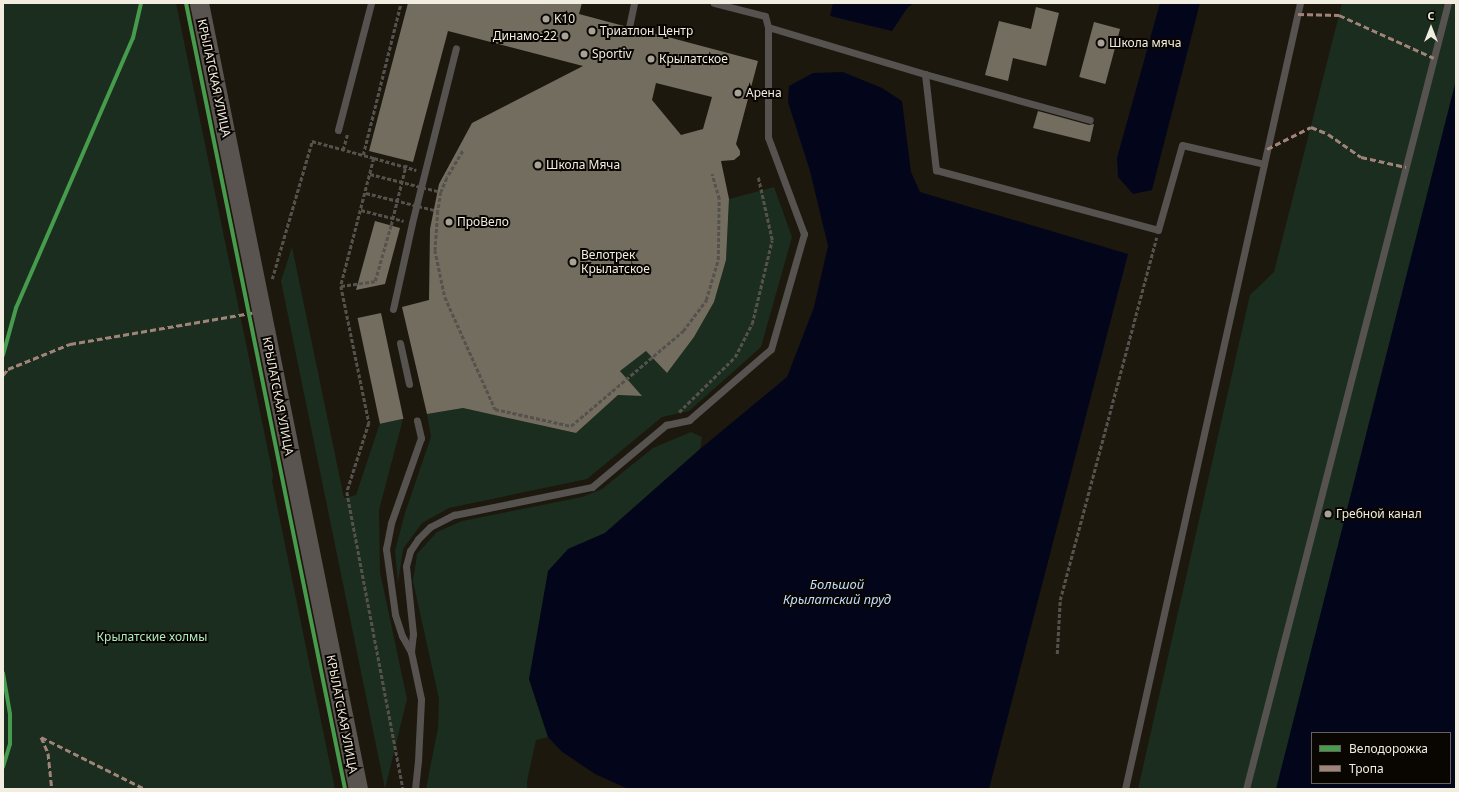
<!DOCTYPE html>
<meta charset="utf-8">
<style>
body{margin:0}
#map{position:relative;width:1459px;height:792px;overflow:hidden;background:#1d180e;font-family:"Noto Sans",sans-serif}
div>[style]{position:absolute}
.green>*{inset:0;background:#1a2d1e}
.water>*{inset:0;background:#03061b}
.building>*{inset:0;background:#736d60;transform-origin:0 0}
.path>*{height:2.5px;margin-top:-1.25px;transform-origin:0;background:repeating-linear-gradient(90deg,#55514d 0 4px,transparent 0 6px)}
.lane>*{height:7px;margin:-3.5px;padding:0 3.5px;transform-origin:3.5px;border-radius:3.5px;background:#56524f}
.secondary>*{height:19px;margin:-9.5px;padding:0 9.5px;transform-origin:9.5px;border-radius:9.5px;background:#595450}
.path-bridge>*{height:2.5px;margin-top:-1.25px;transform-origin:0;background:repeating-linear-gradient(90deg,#55514d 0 4px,transparent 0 6px)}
.quiet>*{height:3px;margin-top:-1.5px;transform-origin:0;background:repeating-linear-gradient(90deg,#a18479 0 6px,transparent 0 9px)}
.cycleway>*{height:4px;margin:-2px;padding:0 2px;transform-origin:2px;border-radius:2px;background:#469c4c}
.dots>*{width:11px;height:11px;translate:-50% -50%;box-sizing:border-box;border:2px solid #090602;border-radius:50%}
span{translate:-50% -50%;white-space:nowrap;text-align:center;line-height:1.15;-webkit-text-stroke:4px #090602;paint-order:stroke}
.poi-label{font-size:12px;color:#f2ede1}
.left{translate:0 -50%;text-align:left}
.right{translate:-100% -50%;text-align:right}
.street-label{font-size:12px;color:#f2ede1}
.park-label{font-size:12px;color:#abecbd}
.water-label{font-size:13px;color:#c1ddfe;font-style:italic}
.frame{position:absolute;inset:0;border:4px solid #f2ede1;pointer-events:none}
.legend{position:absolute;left:1311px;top:732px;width:140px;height:52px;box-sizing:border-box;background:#090602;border:1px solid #66625b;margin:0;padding:5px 7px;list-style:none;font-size:12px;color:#f2ede1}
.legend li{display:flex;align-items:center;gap:8px;height:20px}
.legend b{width:20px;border:1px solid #66625b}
.north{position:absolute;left:1411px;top:8px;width:40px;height:40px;-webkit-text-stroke:3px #090602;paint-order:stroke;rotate:0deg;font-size:11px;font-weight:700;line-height:16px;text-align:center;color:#f2ede1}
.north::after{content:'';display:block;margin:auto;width:14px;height:18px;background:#f2ede1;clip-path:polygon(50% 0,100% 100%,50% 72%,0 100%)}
</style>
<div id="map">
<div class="green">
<div style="clip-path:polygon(3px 3px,176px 3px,273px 475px,272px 481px,335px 789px,3px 789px)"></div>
<div style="clip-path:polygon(evenodd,1342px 3px,1456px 3px,1456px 789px,1138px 789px,1250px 295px,1274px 272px,1342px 3px,1312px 733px,1450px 733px,1450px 783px,1312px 783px,1312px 733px)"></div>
<div style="clip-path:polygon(774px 187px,792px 237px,761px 347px,689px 411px,662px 417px,587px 479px,449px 508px,422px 523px,403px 549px,398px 583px,395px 551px,405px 513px,431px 437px,427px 414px,463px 408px,576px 433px,618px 395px,641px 396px,620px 371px,646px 351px,667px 373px,694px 337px,714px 302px,726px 260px,729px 199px)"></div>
<div style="clip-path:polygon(292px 247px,344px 498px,356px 495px,380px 423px,403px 419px,379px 510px,380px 572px,407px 699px,385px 789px,281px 281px)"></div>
<div style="clip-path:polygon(691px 432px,702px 437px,700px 449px,605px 533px,568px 549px,529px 679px,548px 737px,536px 740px,527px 781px,527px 789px,426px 789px,438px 728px,439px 699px,413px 581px,417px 554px,437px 532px,462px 521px,582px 497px,602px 489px,653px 448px)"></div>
</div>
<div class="water">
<div style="clip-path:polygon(833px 3px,915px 3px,908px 7px,892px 31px,830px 16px)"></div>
<div style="clip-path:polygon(1160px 3px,1200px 3px,1152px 190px,1133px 194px,1118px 177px,1117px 158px)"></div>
<div style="clip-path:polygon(843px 72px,882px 88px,902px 101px,911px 172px,920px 192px,1128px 254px,989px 789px,628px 789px,595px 774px,561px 751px,548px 737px,529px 679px,548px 571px,568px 549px,605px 533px,700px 449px,787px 377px,814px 307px,828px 246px,810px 171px,788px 102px,789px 86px,813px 73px)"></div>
<div style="clip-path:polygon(evenodd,1456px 80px,1456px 789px,1276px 789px,1456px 80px,1312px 733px,1450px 733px,1450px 783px,1312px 783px,1312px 733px)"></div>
</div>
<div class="building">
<div style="clip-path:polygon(evenodd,408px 3px,582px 3px,579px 14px,624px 26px,628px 32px,631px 32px,634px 28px,758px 61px,736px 144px,740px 151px,740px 155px,734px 160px,721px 161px,729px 199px,726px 260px,714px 302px,694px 337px,667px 373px,646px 351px,620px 371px,642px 396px,618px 395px,576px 433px,463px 408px,427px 414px,402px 307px,429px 300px,430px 229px,439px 184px,472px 123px,583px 66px,448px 31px,413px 162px,369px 151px,408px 3px,656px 83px,712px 97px,703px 129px,681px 135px,652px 100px,656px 83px)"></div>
<div style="clip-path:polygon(1036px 7px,1059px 13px,1046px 66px,1013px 58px,1008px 81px,985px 75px,999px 21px,1031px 29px)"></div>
<div style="left:1094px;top:22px;width:27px;height:57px;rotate:15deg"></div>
<div style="clip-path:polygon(1038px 111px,1089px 125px,1094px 124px,1090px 142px,1033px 128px)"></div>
<div style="clip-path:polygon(375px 221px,400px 228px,385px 284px,356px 290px)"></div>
<div style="left:381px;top:313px;width:108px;height:24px;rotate:78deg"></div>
</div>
<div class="path">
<div style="left:343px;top:150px;width:16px;rotate:-75deg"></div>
<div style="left:463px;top:151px;width:31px;rotate:121deg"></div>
<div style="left:447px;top:178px;width:15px;rotate:113deg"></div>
<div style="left:441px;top:192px;width:19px;rotate:99deg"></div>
<div style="left:438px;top:211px;width:39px;rotate:94deg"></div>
<div style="left:435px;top:250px;width:48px;rotate:78deg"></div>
<div style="left:445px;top:297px;width:123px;rotate:65.9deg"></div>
<div style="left:495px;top:409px;width:78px;rotate:12.6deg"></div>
<div style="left:571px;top:426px;width:147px;rotate:-40.3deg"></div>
<div style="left:683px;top:331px;width:39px;rotate:-53deg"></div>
<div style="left:706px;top:300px;width:42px;rotate:-73.3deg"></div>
<div style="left:718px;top:260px;width:61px;rotate:-89.1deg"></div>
<div style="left:719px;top:199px;width:26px;rotate:-106deg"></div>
<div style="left:363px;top:155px;width:157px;rotate:-76deg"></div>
<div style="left:374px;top:158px;width:44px;rotate:15.9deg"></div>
<div style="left:361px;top:210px;width:44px;rotate:14.3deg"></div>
<div style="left:272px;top:279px;width:144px;rotate:-73.8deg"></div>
<div style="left:312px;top:141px;width:64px;rotate:15.3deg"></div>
<div style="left:374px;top:158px;width:132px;rotate:104.5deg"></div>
<div style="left:341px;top:286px;width:140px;rotate:78.4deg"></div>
<div style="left:369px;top:423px;width:72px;rotate:107.7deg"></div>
<div style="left:347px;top:492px;width:302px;rotate:79.3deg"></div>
<div style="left:341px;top:286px;width:34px;rotate:-8deg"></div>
<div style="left:375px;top:281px;width:58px;rotate:-74.1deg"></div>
<div style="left:679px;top:412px;width:78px;rotate:-44.5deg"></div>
<div style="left:735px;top:357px;width:37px;rotate:-63deg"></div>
<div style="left:752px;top:324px;width:86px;rotate:-76.6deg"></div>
<div style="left:772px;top:240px;width:65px;rotate:-102.5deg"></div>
<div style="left:1057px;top:654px;width:54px;rotate:-86.8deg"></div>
<div style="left:1060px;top:600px;width:375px;rotate:-75.1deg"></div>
</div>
<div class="lane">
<div style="left:629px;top:27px;width:25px;rotate:-78deg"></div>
<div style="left:768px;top:27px;width:164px;rotate:16.7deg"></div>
<div style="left:925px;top:74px;width:97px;rotate:83.5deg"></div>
<div style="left:936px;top:170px;width:230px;rotate:15.1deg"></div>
<div style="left:1158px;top:230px;width:88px;rotate:-74.2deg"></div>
<div style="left:1182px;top:145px;width:84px;rotate:13deg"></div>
<div style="left:1264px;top:164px;width:165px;rotate:-77.4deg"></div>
<div style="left:925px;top:74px;width:171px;rotate:15.6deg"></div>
<div style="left:338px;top:130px;width:131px;rotate:-75.4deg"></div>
<div style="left:393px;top:309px;width:88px;rotate:-77.5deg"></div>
<div style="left:412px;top:223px;width:180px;rotate:-75.9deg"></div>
<div style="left:400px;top:343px;width:42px;rotate:77.6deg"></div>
<div style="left:411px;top:652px;width:18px;rotate:-119deg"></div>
<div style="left:402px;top:636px;width:23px;rotate:-108deg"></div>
<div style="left:395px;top:614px;width:66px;rotate:-97.9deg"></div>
<div style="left:386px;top:549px;width:26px;rotate:-79deg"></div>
<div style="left:391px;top:523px;width:90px;rotate:-70.6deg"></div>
<div style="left:421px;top:438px;width:18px;rotate:-103deg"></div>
<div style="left:415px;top:789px;width:28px;rotate:-84deg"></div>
<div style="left:418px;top:761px;width:62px;rotate:-87.2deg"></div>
<div style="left:421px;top:699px;width:48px;rotate:-102deg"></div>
<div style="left:411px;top:652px;width:18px;rotate:-84deg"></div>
<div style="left:413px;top:634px;width:68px;rotate:-95.9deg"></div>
<div style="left:406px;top:566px;width:16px;rotate:-75deg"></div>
<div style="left:410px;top:551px;width:14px;rotate:-56deg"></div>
<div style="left:418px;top:539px;width:17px;rotate:-45deg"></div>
<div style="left:430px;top:527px;width:27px;rotate:-27deg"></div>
<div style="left:454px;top:515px;width:141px;rotate:-11.5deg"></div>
<div style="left:592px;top:487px;width:97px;rotate:-40deg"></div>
<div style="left:666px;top:425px;width:24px;rotate:-12deg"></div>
<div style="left:689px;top:420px;width:108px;rotate:-40.9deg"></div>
<div style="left:771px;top:349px;width:120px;rotate:-74deg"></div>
<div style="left:804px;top:234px;width:103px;rotate:-110.4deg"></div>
<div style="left:768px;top:137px;width:110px;rotate:-90deg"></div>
<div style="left:768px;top:27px;width:11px;rotate:-105deg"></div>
<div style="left:765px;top:16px;width:53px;rotate:-165.7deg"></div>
<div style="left:1125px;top:789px;width:640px;rotate:-77.46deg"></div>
<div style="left:1246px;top:789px;width:812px;rotate:-75.59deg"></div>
</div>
<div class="secondary">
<div style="left:199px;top:3px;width:802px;rotate:78.56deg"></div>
</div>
<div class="path-bridge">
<div style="left:370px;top:174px;width:73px;rotate:14.2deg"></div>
<div style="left:366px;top:193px;width:74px;rotate:14deg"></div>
<div style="left:391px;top:225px;width:62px;rotate:-76deg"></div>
</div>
<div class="quiet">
<div style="left:1298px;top:14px;width:41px;rotate:1.4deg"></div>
<div style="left:1339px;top:15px;width:104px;rotate:24.4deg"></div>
<div style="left:1267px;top:149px;width:49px;rotate:-26.6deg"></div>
<div style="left:1311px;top:127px;width:18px;rotate:22deg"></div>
<div style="left:1328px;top:134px;width:40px;rotate:34.9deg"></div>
<div style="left:1361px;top:157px;width:46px;rotate:12.5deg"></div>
<div style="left:3px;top:375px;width:8px;rotate:-50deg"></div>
<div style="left:8px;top:369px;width:67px;rotate:-22deg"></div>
<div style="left:70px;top:344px;width:185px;rotate:-9.7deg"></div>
<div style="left:41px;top:737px;width:116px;rotate:26.6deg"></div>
<div style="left:41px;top:737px;width:17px;rotate:66deg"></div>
<div style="left:48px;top:753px;width:36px;rotate:84deg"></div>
</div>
<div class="cycleway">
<div style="left:186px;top:3px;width:802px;rotate:78.56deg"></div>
<div style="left:3px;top:355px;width:49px;rotate:-74.5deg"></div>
<div style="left:16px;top:308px;width:294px;rotate:-66.6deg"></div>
<div style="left:133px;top:38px;width:36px;rotate:-77deg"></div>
<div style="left:3px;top:673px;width:42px;rotate:80.3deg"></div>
<div style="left:10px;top:714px;width:30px;rotate:90deg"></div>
<div style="left:10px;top:744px;width:24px;rotate:107deg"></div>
</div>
<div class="dots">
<div style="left:546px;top:19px;background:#a7a297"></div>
<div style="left:592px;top:31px;background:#a7a297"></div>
<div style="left:565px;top:36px;background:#a7a297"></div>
<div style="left:1101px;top:43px;background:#a7a297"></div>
<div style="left:584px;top:54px;background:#a7a297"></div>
<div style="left:651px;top:59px;background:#a7a297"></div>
<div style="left:738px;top:93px;background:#a7a297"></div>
<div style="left:538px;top:165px;background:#a7a297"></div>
<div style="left:449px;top:222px;background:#a7a297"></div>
<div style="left:573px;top:262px;background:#a7a297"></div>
<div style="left:1328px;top:514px;background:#a7a297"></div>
</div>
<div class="poi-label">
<span class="left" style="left:554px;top:19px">K10</span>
<span class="left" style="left:600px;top:31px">Триатлон Центр</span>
<span class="right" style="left:557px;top:36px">Динамо-22</span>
<span class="left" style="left:1109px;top:43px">Школа мяча</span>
<span class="left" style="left:592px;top:54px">Sportiv</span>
<span class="left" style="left:659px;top:59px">Крылатское</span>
<span class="left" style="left:746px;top:93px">Арена</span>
<span class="left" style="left:546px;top:165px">Школа Мяча</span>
<span class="left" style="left:457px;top:222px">ПроВело</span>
<span class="left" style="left:581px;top:262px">Велотрек<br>Крылатское</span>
<span class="left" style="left:1336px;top:514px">Гребной канал</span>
</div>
<div class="street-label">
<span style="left:214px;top:78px;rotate:78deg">КРЫЛАТСКАЯ УЛИЦА</span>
<span style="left:278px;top:396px;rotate:79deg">КРЫЛАТСКАЯ УЛИЦА</span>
<span style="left:342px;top:714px;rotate:79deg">КРЫЛАТСКАЯ УЛИЦА</span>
</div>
<div class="park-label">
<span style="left:152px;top:637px">Крылатские холмы</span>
</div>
<div class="water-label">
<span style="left:837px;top:592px">Большой<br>Крылатский пруд</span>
</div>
<div class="frame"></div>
<ul class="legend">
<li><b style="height:5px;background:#469c4c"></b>Велодорожка</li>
<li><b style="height:5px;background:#a18479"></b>Тропа</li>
</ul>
<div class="north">С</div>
</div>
